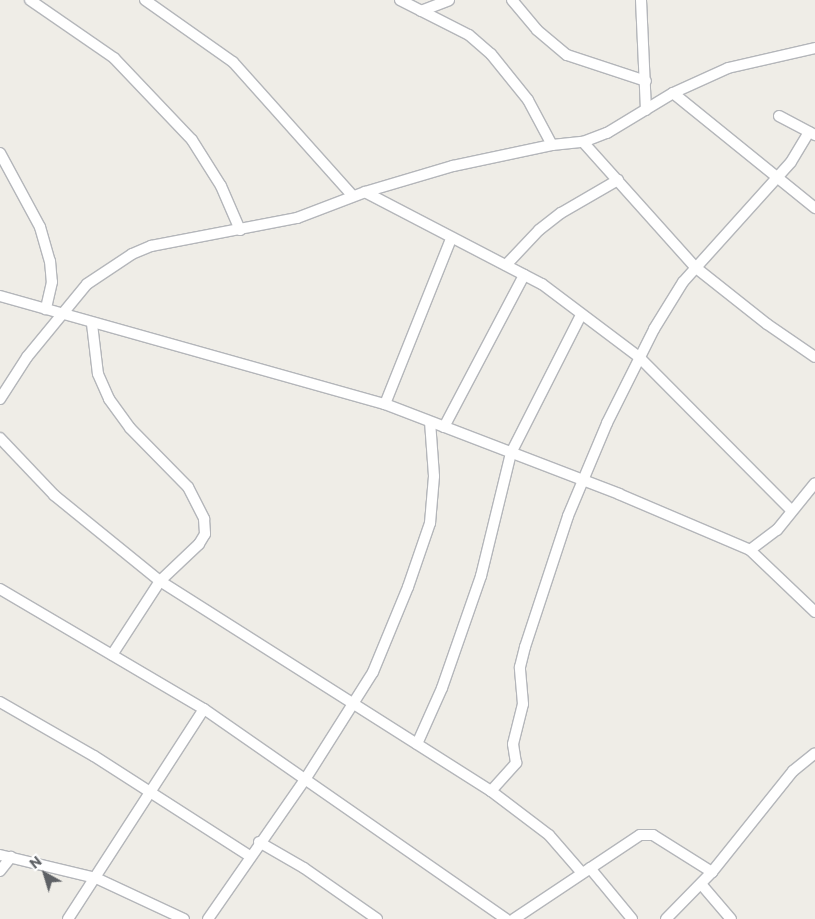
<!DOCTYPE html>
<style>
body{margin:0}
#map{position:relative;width:815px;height:919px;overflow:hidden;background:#efede7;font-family:Commissioner,sans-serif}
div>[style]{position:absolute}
.roads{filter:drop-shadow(1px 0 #b4b6ba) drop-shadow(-1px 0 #b4b6ba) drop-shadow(0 1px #b4b6ba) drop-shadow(0 -1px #b4b6ba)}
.street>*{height:10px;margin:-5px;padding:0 5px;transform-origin:5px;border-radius:5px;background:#fff}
span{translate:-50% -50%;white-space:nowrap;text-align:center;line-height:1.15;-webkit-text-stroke:5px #fff;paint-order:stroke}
.north{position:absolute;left:20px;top:849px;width:50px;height:50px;-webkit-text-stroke:4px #fff;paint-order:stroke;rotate:321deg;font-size:14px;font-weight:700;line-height:20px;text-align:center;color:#5e6165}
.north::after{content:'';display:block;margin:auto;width:18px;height:22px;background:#5e6165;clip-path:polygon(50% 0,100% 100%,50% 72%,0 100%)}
</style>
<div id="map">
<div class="roads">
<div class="street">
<div style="left:30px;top:0;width:102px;rotate:34.6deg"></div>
<div style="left:114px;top:58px;width:113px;rotate:46.4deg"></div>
<div style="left:192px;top:140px;width:54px;rotate:57.8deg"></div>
<div style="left:221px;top:186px;width:48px;rotate:66.6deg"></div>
<div style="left:145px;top:0;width:108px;rotate:35.2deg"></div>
<div style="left:233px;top:62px;width:180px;rotate:48.2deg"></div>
<div style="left:400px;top:0;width:77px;rotate:26.9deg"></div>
<div style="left:469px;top:35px;width:29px;rotate:41deg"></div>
<div style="left:491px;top:54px;width:59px;rotate:51.2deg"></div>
<div style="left:528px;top:100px;width:51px;rotate:61.9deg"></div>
<div style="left:512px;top:0;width:39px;rotate:50deg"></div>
<div style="left:537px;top:30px;width:39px;rotate:40deg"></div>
<div style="left:567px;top:55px;width:83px;rotate:18.2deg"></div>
<div style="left:641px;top:0;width:110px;rotate:87.4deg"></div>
<div style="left:421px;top:11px;width:30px;rotate:-21deg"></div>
<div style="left:673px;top:93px;width:183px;rotate:39deg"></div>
<div style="left:779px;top:116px;width:41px;rotate:27.8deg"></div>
<div style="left:583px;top:142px;width:168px;rotate:48.1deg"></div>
<div style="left:695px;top:267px;width:92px;rotate:38.4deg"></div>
<div style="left:767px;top:324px;width:58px;rotate:34.5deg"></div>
<div style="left:0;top:153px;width:84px;rotate:61.6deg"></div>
<div style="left:40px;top:227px;width:35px;rotate:74deg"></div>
<div style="left:50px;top:261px;width:21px;rotate:85deg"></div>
<div style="left:52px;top:282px;width:28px;rotate:103deg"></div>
<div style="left:365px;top:192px;width:199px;rotate:27.5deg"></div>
<div style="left:542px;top:284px;width:121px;rotate:37deg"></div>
<div style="left:639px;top:357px;width:216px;rotate:45.2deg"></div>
<div style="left:506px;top:265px;width:48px;rotate:-46.7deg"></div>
<div style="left:539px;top:230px;width:28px;rotate:-38deg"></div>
<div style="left:561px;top:213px;width:66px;rotate:-30.1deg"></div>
<div style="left:0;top:296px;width:400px;rotate:15.7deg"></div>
<div style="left:385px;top:404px;width:251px;rotate:21deg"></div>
<div style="left:619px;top:494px;width:142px;rotate:23.1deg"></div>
<div style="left:750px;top:550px;width:90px;rotate:43.6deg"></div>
<div style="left:92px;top:324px;width:50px;rotate:83.2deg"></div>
<div style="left:98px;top:374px;width:27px;rotate:66deg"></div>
<div style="left:109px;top:399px;width:36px;rotate:54deg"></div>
<div style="left:130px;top:428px;width:83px;rotate:45.5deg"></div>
<div style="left:188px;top:487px;width:36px;rotate:63deg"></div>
<div style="left:204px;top:519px;width:15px;rotate:86deg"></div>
<div style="left:205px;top:534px;width:12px;rotate:121deg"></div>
<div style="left:199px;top:544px;width:54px;rotate:136.5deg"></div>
<div style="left:160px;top:581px;width:88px;rotate:123deg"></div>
<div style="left:0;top:399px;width:50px;rotate:-57.3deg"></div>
<div style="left:27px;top:357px;width:94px;rotate:-50.6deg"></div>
<div style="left:87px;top:284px;width:54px;rotate:-33.7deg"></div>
<div style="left:132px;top:254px;width:21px;rotate:-23deg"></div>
<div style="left:151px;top:246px;width:149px;rotate:-10.9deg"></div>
<div style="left:297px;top:218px;width:73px;rotate:-20.9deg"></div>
<div style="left:365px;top:192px;width:92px;rotate:-16.5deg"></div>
<div style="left:453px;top:166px;width:101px;rotate:-12deg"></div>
<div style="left:552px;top:145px;width:31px;rotate:-6deg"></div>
<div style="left:583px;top:142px;width:26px;rotate:-21deg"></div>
<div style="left:607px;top:133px;width:77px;rotate:-31.2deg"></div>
<div style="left:673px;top:93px;width:60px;rotate:-24.4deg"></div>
<div style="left:728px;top:68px;width:89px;rotate:-12.9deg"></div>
<div style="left:385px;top:404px;width:178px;rotate:-68.2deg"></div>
<div style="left:444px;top:427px;width:172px;rotate:-62.2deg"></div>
<div style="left:0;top:438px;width:79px;rotate:46.5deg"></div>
<div style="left:54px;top:495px;width:136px;rotate:39.1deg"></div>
<div style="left:160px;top:581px;width:392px;rotate:32.4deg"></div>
<div style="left:491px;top:791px;width:73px;rotate:37.2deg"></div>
<div style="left:549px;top:835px;width:50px;rotate:49deg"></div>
<div style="left:750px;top:550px;width:34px;rotate:-37deg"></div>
<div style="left:777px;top:530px;width:60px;rotate:-51deg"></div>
<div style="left:0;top:589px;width:237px;rotate:30.5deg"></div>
<div style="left:204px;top:709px;width:368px;rotate:34.8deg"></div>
<div style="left:0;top:702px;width:108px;rotate:29.9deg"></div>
<div style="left:94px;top:756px;width:185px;rotate:32.7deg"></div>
<div style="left:417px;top:744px;width:61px;rotate:-65.9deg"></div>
<div style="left:442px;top:688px;width:119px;rotate:-70.8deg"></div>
<div style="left:481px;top:576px;width:127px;rotate:-76.3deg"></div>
<div style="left:511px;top:453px;width:155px;rotate:-63.1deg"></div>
<div style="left:491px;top:791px;width:38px;rotate:-48deg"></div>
<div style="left:516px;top:763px;width:19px;rotate:-99deg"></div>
<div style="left:513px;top:744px;width:41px;rotate:-76deg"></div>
<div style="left:523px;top:704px;width:37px;rotate:-95deg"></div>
<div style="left:520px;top:667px;width:21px;rotate:-76deg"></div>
<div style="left:525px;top:647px;width:138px;rotate:-71.8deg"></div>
<div style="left:568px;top:516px;width:101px;rotate:-67.2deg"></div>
<div style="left:607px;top:423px;width:105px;rotate:-63.4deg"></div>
<div style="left:654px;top:329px;width:55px;rotate:-58.3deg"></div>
<div style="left:683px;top:282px;width:161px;rotate:-48deg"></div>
<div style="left:791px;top:162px;width:35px;rotate:-59deg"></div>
<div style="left:259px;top:842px;width:52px;rotate:30deg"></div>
<div style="left:304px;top:868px;width:89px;rotate:34.9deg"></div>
<div style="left:0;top:855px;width:99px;rotate:13.5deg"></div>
<div style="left:96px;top:878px;width:97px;rotate:25deg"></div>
<div style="left:590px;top:868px;width:66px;rotate:50.5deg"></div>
<div style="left:0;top:871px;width:18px;rotate:-52deg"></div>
<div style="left:701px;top:884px;width:46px;rotate:49.4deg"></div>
<div style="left:68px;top:919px;width:250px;rotate:-57.1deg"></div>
<div style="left:208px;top:919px;width:172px;rotate:-55.2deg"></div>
<div style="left:306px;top:778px;width:125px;rotate:-57.7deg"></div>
<div style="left:373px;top:672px;width:92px;rotate:-67.6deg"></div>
<div style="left:408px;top:587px;width:68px;rotate:-71deg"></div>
<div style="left:430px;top:523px;width:47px;rotate:-85.1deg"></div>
<div style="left:434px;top:476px;width:54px;rotate:-94.2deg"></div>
<div style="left:514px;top:919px;width:151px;rotate:-33.7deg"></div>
<div style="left:640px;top:835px;width:13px"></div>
<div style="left:653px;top:835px;width:70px;rotate:32.1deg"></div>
<div style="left:666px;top:919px;width:66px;rotate:-45.6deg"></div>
<div style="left:712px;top:872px;width:129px;rotate:-51.3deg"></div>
<div style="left:793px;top:771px;width:28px;rotate:-39deg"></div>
</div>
</div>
<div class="north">N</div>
</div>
